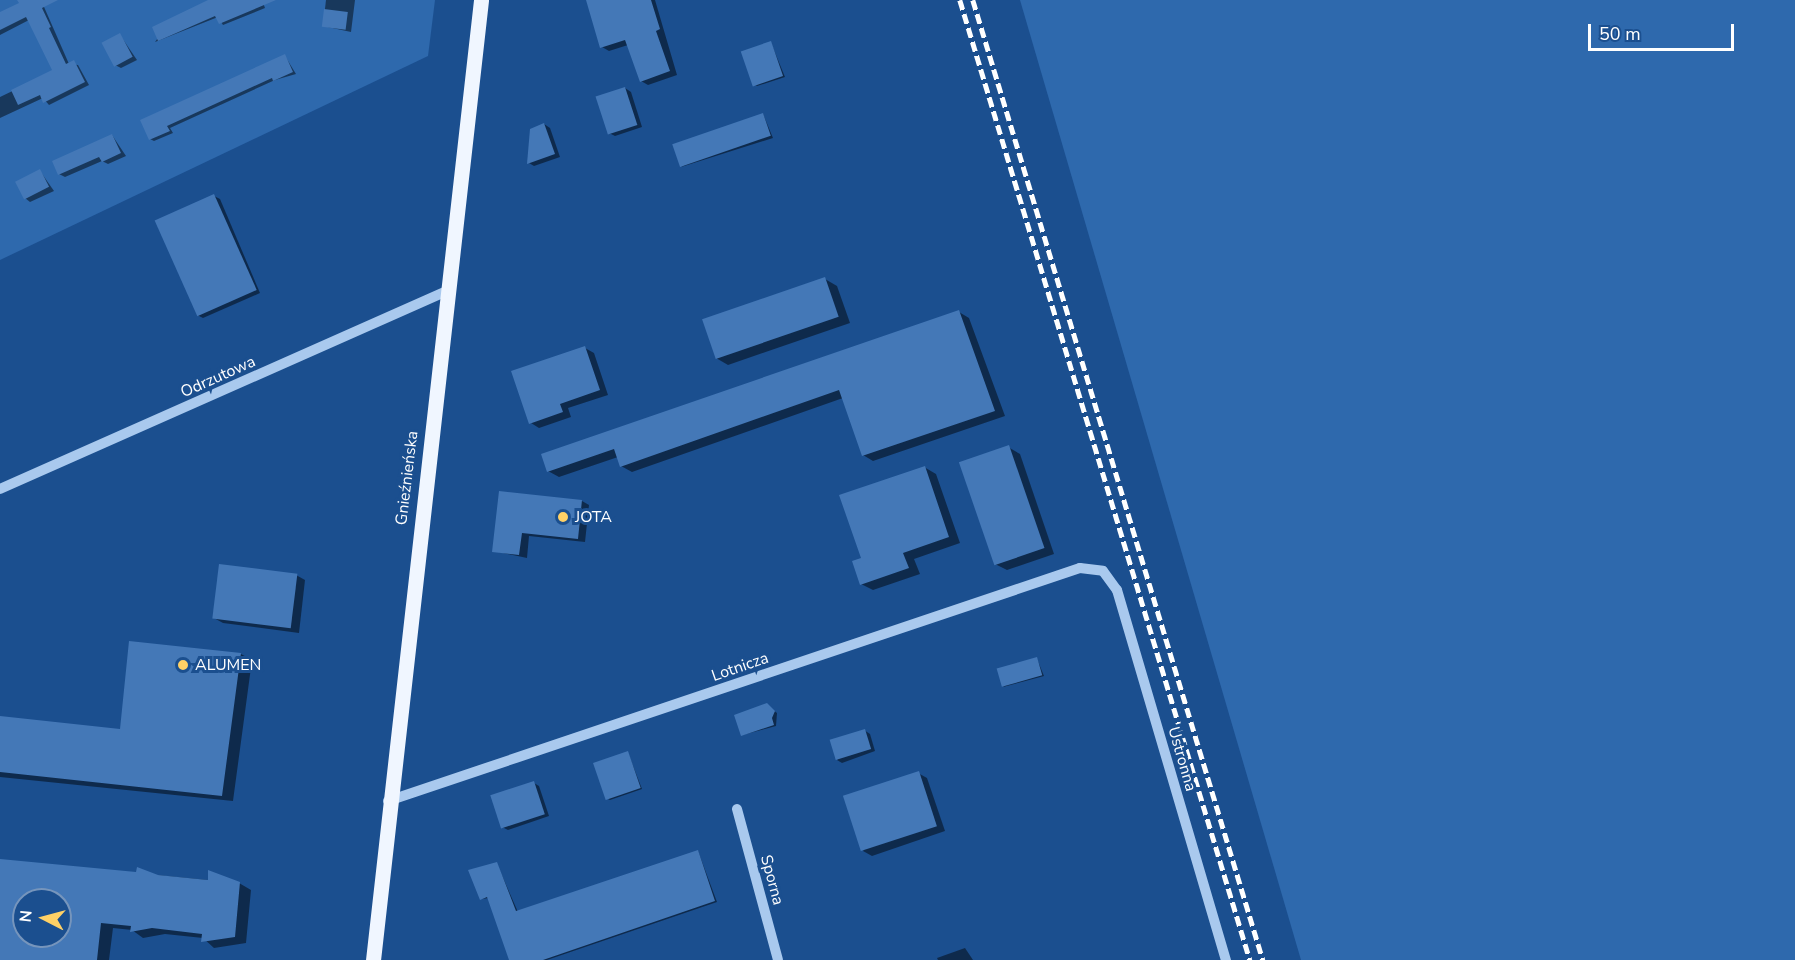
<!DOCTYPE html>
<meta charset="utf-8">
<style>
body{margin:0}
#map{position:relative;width:1795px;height:960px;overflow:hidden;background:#1b4f8f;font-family:"Nunito Sans",sans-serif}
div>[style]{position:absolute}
.green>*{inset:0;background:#2e69ad}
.shadow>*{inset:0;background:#0007}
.building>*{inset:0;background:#4478b7;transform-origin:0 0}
.minor>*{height:10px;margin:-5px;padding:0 5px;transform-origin:5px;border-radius:5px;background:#a9c9ee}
.major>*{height:15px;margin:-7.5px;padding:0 7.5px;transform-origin:7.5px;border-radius:7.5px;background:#f0f6ff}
.rail>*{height:4.5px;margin-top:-2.25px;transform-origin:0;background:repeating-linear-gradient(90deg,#fff 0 10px,transparent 0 14.5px)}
.dots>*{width:16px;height:16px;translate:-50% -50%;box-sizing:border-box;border:3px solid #1b4f8f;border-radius:50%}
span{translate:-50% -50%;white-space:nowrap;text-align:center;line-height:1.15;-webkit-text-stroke:6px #1b4f8f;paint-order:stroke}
.street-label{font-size:16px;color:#fff}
.poi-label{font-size:16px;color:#fff}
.left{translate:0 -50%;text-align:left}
.north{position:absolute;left:12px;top:888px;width:60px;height:60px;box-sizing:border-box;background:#1b4f8f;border:2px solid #7695bc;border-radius:50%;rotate:276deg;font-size:16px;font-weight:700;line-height:24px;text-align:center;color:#fff}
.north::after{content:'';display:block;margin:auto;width:21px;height:27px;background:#ffd166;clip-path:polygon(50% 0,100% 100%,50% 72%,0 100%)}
.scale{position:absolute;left:1588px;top:24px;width:146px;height:27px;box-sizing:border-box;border:3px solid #fff;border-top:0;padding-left:8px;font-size:18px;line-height:21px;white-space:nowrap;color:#fff;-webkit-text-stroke:4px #1b4f8f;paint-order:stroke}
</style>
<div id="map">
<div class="green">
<div style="clip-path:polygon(0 0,435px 0,428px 56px,0 260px)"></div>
<div style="clip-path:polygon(1020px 0,1795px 0,1795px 960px,1301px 960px)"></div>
</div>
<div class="shadow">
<div style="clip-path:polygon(29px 0,41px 0,69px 64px,78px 65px,89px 85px,49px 105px,43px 98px,0 118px,0 97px,54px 71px,29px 20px,0 35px,0 15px)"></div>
<div style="clip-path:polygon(212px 0,262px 0,265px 8px,223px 25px,218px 17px,155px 42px,171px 20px)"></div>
<div style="clip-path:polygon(326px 0,355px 0,351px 32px,323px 26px)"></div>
<div style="clip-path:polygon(587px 0,655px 0,677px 75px,648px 85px,641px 81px,628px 45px,609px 51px,602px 47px)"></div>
<div style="clip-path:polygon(120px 35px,137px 60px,121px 68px,115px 65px)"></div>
<div style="clip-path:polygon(771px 43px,785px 77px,757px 86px,755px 85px)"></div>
<div style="clip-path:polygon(285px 56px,296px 74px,275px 80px,170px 128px,173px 133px,154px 141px,150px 139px,142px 121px)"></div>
<div style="clip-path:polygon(625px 88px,631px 92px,642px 127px,615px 136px,609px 133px)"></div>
<div style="clip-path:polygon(763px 114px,773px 138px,681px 167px)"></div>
<div style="clip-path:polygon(544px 124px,550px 128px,560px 157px,534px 166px,529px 163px)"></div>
<div style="clip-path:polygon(112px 135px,126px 156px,108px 164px,102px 161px,65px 177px,59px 174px)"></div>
<div style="clip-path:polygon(40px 171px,54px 191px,30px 202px,25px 198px)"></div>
<div style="clip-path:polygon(214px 196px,220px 199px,260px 293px,203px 318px,197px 315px)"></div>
<div style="clip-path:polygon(825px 279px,837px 286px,850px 323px,728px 365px,716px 358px)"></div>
<div style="clip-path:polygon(959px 312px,969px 318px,1005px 416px,873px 461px,863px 455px,843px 398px,632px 472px,621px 466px,618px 457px,559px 477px,548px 471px)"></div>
<div style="clip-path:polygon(585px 348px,594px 353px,608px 395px,568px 408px,571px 417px,539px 428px,531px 423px)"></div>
<div style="clip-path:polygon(1008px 447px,1020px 454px,1054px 554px,1007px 570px,995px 564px)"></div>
<div style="clip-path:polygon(924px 467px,936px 474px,960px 543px,914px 559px,920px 574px,873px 590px,861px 584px,863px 559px)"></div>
<div style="clip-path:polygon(500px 492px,582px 501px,589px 505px,585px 542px,529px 536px,527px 558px,494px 551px)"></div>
<div style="clip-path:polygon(296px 575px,305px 580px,299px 633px,223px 623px,214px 618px)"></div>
<div style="clip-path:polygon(241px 654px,252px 660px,233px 801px,0 777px,0 718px,121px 731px)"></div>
<div style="clip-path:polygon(1037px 659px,1044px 676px,1003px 687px)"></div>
<div style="clip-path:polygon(769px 707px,777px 713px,776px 726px,742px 735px)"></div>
<div style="clip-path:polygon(864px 730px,870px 734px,875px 751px,842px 763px,837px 760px)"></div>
<div style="clip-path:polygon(628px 753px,642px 789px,610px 800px,608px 799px)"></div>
<div style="clip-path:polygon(918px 773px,927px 778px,945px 831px,872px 856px,863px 851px)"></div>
<div style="clip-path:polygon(534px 783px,539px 786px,549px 816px,508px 830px,502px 827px)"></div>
<div style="clip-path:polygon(698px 851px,717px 902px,547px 960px,510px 960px,489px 898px,481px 899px,497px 864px,518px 912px)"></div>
<div style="clip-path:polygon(evenodd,0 860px,239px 883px,251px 890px,246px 943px,214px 948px,203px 938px,165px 934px,143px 938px,132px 930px,113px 928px,109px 960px,0 960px,0 860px,24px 900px,60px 900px,60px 936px,24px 936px,24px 900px)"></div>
<div style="clip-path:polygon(965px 948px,973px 960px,938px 960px,937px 958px)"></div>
</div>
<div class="building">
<div style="clip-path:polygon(17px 0,58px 0,42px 8px,51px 27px,49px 28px,66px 64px,74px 60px,85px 82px,43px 103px,40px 95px,18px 105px,11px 90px,52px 70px,26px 17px,0 30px,0 12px,19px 3px)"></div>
<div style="clip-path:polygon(208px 0,276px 0,219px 24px,215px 16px,158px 41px,152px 27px)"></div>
<div style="clip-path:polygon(586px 0,651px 0,660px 29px,656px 31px,670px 71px,640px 82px,625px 40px,600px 48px)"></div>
<div style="left:324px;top:9px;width:24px;height:18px;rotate:7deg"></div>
<div style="left:120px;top:33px;width:27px;height:21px;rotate:62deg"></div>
<div style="left:771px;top:41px;width:37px;height:32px;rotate:71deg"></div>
<div style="clip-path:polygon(285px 54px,293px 72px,273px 81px,272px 78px,167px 126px,170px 131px,149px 140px,140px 120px)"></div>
<div style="left:625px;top:87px;width:40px;height:31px;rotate:72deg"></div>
<div style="left:763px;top:113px;width:24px;height:96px;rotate:71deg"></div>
<div style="clip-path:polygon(544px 123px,555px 154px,527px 164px,530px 129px)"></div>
<div style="clip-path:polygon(112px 134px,121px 153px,102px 162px,99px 157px,58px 175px,52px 161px)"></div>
<div style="left:40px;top:169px;width:20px;height:28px;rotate:63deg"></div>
<div style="left:214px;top:194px;width:105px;height:65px;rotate:66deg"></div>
<div style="left:825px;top:277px;width:42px;height:130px;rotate:71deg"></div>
<div style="clip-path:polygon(959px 310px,995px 411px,862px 456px,839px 390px,620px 467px,614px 449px,547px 472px,541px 454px)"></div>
<div style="clip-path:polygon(585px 346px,600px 390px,560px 404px,563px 412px,529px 424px,511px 371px)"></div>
<div style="left:1009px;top:445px;width:109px;height:53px;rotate:71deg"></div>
<div style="clip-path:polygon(925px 466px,949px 537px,903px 553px,909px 568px,860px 585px,852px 561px,861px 558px,839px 495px)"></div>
<div style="clip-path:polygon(499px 491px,582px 500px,578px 539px,522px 533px,519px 555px,492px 552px)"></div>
<div style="left:219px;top:564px;width:79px;height:55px;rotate:7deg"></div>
<div style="clip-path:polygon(129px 641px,241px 653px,222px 796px,0 772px,0 716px,120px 729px)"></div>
<div style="left:1037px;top:657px;width:19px;height:42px;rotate:74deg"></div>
<div style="clip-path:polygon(767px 703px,775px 711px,772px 718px,774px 725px,741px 736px,734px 715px)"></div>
<div style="left:865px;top:729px;width:21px;height:37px;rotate:73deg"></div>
<div style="left:628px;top:751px;width:39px;height:37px;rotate:71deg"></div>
<div style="left:919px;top:771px;width:58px;height:80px;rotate:72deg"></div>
<div style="left:534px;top:781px;width:35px;height:46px;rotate:72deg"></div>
<div style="clip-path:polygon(698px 850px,715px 901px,543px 960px,509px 960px,487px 897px,480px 900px,468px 870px,497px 862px,516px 911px)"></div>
<div style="clip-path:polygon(evenodd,0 859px,136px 872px,137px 867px,158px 875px,208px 880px,208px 870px,240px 882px,235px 937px,201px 942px,202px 934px,152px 928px,130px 932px,131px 926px,101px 923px,97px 960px,0 960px,0 859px,24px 900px,60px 900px,60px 936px,24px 936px,24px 900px)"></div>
</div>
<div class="minor">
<div style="left:0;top:489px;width:489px;rotate:-23.9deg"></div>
<div style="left:388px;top:801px;width:730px;rotate:-18.61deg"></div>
<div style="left:1080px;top:568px;width:23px;rotate:7deg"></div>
<div style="left:1103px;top:571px;width:24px;rotate:54deg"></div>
<div style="left:1117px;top:590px;width:386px;rotate:73.6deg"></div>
<div style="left:737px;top:809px;width:156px;rotate:74.8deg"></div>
</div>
<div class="major">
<div style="left:373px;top:960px;width:966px;rotate:-83.58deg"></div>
</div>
<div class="rail">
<div style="left:960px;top:0;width:1003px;rotate:73.19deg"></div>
<div style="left:973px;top:0;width:1003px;rotate:73.19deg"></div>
</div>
<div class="dots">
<div style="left:563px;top:517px;background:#ffd166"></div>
<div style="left:183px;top:665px;background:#ffd166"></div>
</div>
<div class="street-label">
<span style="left:218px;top:377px;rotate:-24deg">Odrzutowa</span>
<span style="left:407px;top:478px;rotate:-83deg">Gnieźnieńska</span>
<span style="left:740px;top:667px;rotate:-19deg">Lotnicza</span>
<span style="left:1182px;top:759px;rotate:74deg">Ustronna</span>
<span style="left:772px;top:880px;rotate:75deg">Sporna</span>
</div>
<div class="poi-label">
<span class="left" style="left:575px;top:517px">JOTA</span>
<span class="left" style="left:195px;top:665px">ALUMEN</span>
</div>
<div class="north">N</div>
<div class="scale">50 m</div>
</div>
